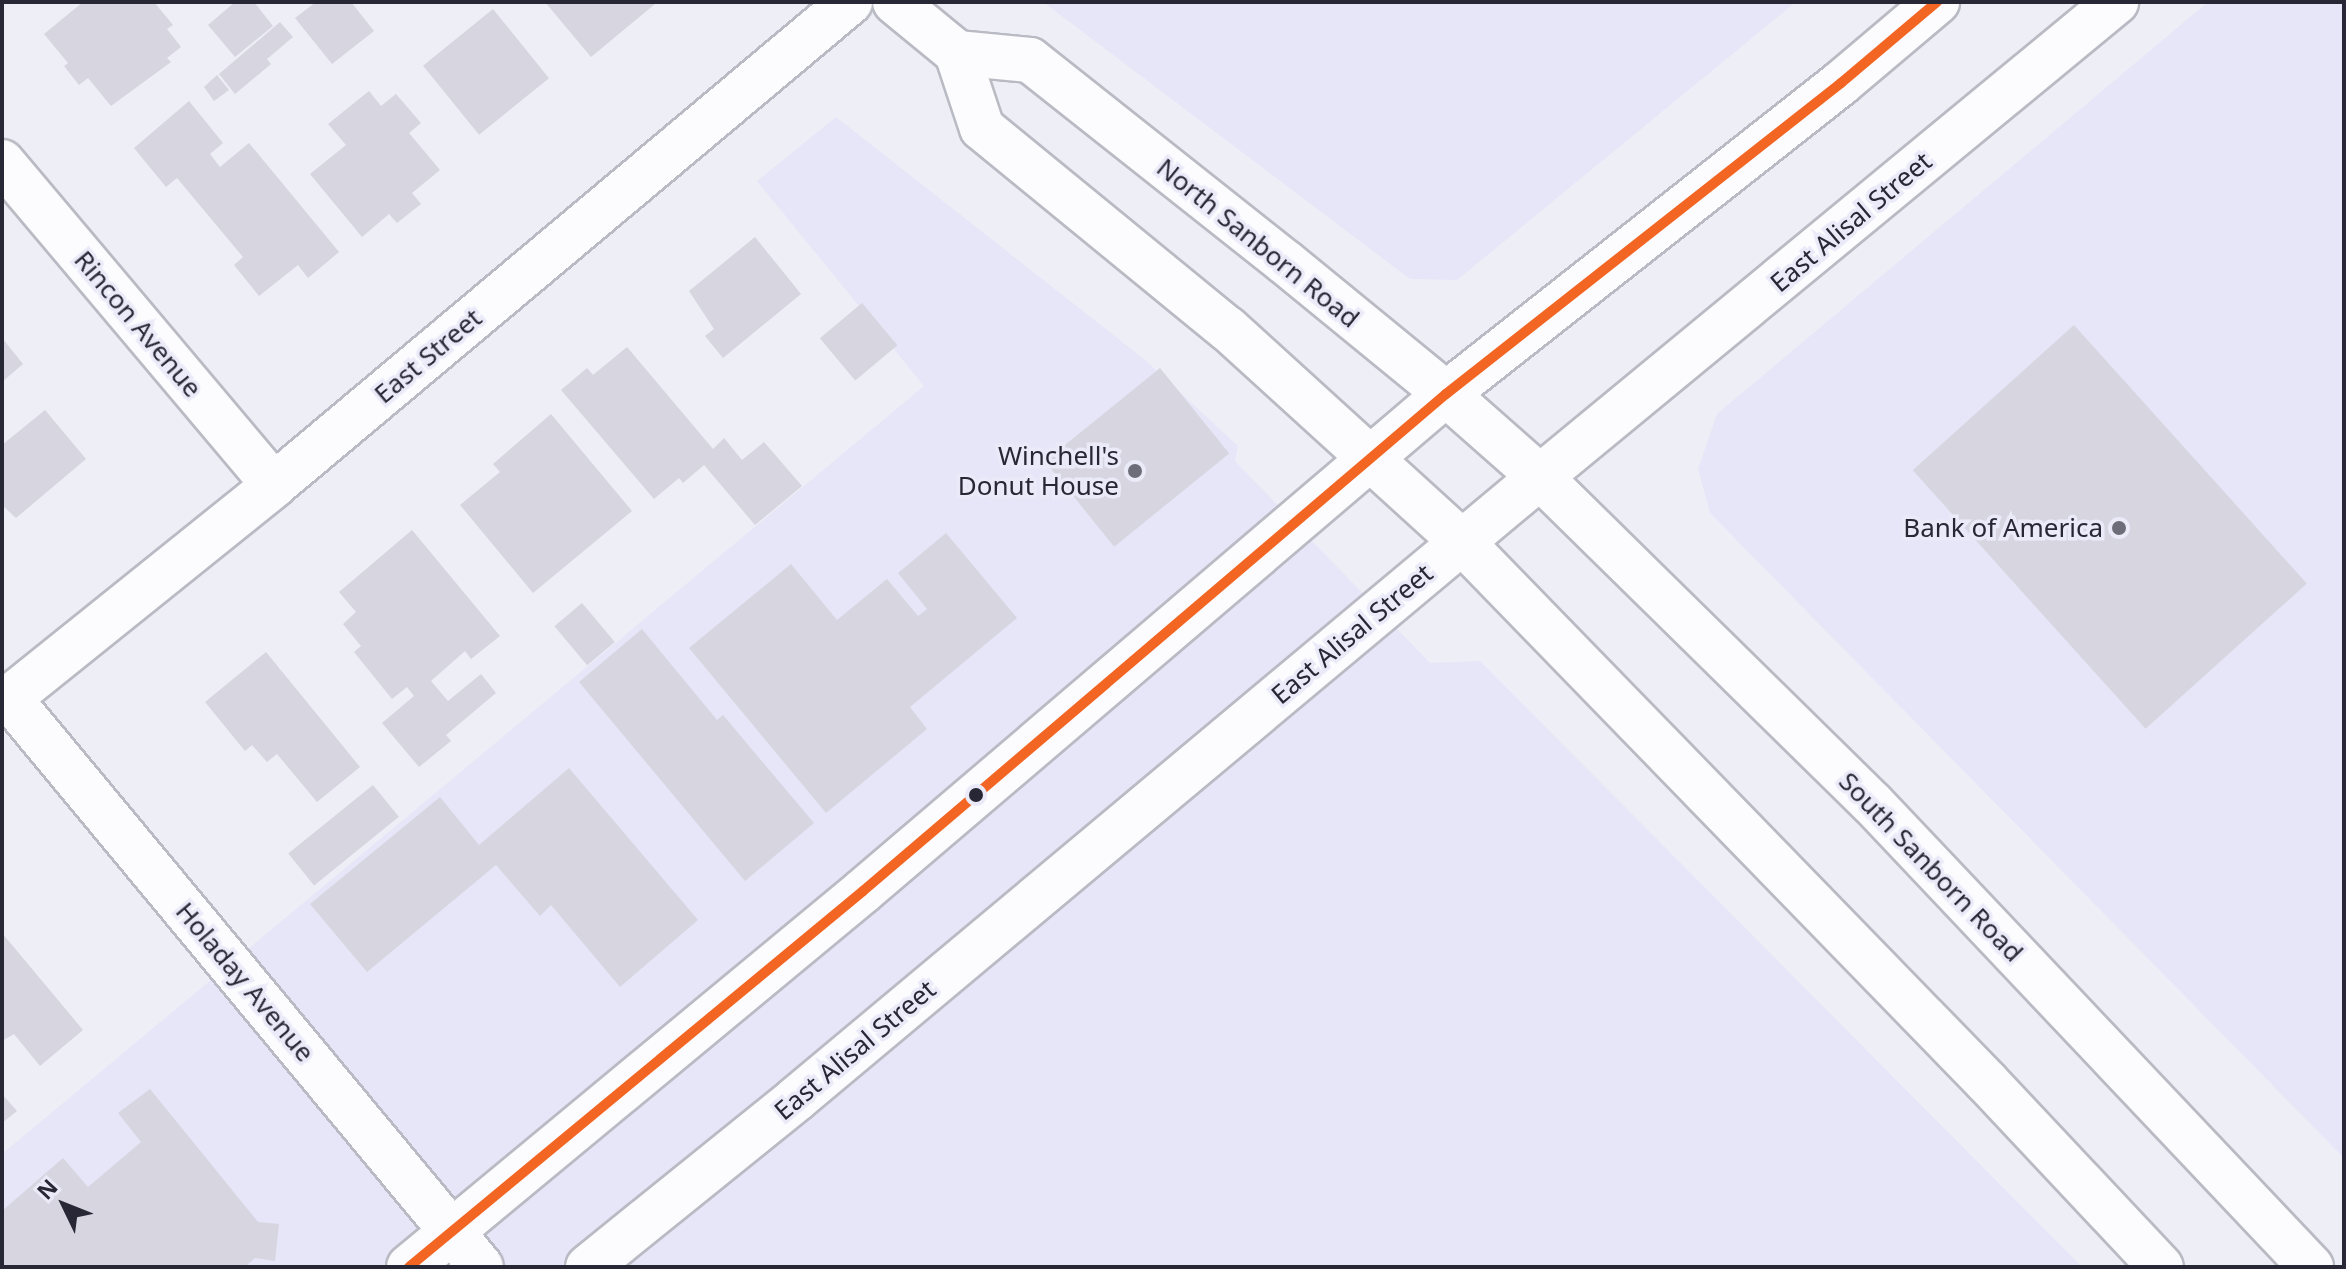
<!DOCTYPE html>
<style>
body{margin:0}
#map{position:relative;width:2346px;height:1269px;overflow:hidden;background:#eeeef6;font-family:"Noto Sans",sans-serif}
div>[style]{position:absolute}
.built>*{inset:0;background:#e7e6f8}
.building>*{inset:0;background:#d6d5e0;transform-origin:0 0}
.roads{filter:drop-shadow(2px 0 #babac4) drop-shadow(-2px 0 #babac4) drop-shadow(0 2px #babac4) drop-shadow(0 -2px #babac4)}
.minor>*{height:44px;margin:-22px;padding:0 22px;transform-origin:22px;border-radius:22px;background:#fcfcfe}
.secondary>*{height:44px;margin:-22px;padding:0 22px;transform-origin:22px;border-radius:22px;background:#fcfcfe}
.bus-1>*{height:10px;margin:-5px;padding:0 5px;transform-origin:5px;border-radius:5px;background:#f26522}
.dots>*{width:22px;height:22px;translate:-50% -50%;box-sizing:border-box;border:4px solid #ebeaf9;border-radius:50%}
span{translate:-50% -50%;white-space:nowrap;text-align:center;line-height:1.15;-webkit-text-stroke:7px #ebeaf9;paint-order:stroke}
.street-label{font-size:26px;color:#282735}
.poi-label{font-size:26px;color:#282735}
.right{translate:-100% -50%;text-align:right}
.frame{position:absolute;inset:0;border:4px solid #282735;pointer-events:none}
.north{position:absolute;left:24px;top:1165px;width:80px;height:80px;-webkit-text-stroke:6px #ebeaf9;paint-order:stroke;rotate:313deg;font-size:22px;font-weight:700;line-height:32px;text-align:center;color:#282735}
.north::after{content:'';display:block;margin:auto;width:28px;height:36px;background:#282735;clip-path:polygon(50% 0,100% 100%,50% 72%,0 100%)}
</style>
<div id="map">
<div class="built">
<div style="clip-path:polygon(1043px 2px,1796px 2px,1457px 280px,1410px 279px)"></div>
<div style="clip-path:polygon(2208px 2px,2344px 2px,2344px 1158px,1710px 513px,1698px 469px,1717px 414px)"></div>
<div style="clip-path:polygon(836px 117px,1144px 359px,1238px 446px,1235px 461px,1430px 663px,1480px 661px,2082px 1267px,2px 1267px,2px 1154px,924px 386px,757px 181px)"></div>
</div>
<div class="building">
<div style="clip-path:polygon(83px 2px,154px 2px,173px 25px,167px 29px,181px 47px,167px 58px,171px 62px,111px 106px,88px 78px,79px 85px,64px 66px,68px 63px,44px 34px)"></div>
<div style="clip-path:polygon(235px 2px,254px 2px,273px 26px,235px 57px,208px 25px)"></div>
<div style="clip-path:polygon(316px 2px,351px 2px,374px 31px,332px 64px,295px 18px)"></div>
<div style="clip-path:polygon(545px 2px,653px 2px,655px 4px,591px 57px)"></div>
<div style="left:493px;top:9px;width:89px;height:90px;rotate:51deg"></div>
<div style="clip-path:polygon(280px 22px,293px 37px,267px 59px,271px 64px,235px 94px,219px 74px)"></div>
<div style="clip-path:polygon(217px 75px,229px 90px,214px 101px,204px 87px)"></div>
<div style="clip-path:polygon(369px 91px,381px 106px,396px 94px,421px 123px,409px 133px,440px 170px,412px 193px,421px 204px,397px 223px,389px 214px,362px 237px,310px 174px,346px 145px,328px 124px)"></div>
<div style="clip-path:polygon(189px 101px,223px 143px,210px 154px,220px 167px,249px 143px,339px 252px,308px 278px,298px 265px,259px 296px,234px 265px,243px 257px,177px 178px,166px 187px,134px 148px)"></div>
<div style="clip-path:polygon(755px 237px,801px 294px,723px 358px,705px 336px,714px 329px,689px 291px)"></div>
<div style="left:862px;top:303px;width:55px;height:55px;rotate:50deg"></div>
<div style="left:2074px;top:325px;width:348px;height:217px;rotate:48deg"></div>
<div style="clip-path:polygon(2px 338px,23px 364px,2px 382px)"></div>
<div style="clip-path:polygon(627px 347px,713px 449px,724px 438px,742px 460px,764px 442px,802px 486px,755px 525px,704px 465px,683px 483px,679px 478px,654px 499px,561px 390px,587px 368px,593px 375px)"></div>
<div style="left:1160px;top:368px;width:110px;height:148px;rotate:51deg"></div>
<div style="clip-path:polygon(45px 410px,86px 459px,16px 518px,2px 505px,2px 445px)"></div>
<div style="clip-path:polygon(551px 414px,632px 511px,533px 593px,460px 505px,500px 472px,493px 464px)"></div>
<div style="clip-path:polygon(412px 530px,500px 636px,471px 659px,465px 651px,431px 681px,448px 701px,481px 674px,496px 693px,446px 735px,451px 741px,419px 767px,382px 723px,414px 696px,407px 687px,392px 699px,354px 652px,361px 646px,343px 624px,356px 612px,339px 592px)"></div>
<div style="clip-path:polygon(946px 533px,1017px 618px,910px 707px,927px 729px,826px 813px,689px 648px,791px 564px,837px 620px,887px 579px,918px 616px,927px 609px,898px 573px)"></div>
<div style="left:582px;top:603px;width:51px;height:36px;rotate:50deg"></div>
<div style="clip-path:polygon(642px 629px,717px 720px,723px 715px,814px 823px,745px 881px,579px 682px)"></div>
<div style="clip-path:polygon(266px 652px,360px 767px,317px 802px,277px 754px,267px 762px,252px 745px,245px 751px,205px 702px)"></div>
<div style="clip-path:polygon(569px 768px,698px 920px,620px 987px,551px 905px,540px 916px,496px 865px,367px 972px,310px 904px,440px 797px,479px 845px)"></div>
<div style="left:373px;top:785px;width:41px;height:109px;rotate:51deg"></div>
<div style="clip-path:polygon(2px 933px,83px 1030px,40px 1066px,14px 1034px,2px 1041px)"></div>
<div style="clip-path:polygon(150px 1089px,258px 1222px,279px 1224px,275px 1261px,255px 1258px,245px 1267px,2px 1267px,2px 1211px,63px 1158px,88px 1187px,141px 1142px,118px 1113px)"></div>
<div style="clip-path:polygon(2px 1094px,17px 1111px,2px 1123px)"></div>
</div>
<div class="roads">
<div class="minor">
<div style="left:2px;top:162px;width:422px;rotate:49.9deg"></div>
<div style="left:9px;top:698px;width:739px;rotate:50.32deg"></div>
<div style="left:2px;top:704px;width:349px;rotate:-38.8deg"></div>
<div style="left:274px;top:485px;width:752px;rotate:-39.98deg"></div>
</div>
<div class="secondary">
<div style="left:895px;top:2px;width:80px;rotate:39.4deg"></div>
<div style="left:957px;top:53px;width:79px;rotate:71.6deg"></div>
<div style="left:982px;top:128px;width:318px;rotate:39.3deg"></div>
<div style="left:1228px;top:329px;width:316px;rotate:42.3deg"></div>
<div style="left:1462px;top:542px;width:753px;rotate:45.81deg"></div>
<div style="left:1987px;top:1082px;width:254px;rotate:46.8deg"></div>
<div style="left:957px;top:53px;width:73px;rotate:5.5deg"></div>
<div style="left:1030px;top:60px;width:325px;rotate:38.4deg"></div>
<div style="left:1285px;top:262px;width:208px;rotate:39.3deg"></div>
<div style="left:1446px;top:394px;width:125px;rotate:41.4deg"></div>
<div style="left:1540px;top:477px;width:465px;rotate:44.5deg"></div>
<div style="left:1872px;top:803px;width:639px;rotate:46.59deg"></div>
<div style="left:409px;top:1267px;width:589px;rotate:-39.63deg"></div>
<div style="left:863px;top:891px;width:766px;rotate:-40.45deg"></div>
<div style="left:1446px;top:394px;width:503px;rotate:-38.21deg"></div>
<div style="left:1841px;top:83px;width:126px;rotate:-40.2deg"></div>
<div style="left:588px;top:1267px;width:267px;rotate:-38.9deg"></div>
<div style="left:796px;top:1099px;width:970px;rotate:-39.9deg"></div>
<div style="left:1540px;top:477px;width:747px;rotate:-39.51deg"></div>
</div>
</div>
<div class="bus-1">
<div style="left:409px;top:1267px;width:589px;rotate:-39.63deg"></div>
<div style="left:863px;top:891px;width:766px;rotate:-40.45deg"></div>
<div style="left:1446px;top:394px;width:503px;rotate:-38.21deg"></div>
<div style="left:1841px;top:83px;width:126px;rotate:-40.2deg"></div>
</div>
<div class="dots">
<div style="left:1135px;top:471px;background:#6d6d79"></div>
<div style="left:2119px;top:528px;background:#6d6d79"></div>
<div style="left:976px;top:795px;background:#282735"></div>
</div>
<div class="street-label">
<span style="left:1851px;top:222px;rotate:-40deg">East Alisal Street</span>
<span style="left:1258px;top:243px;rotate:39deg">North Sanborn Road</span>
<span style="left:138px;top:324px;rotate:50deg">Rincon Avenue</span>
<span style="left:428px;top:356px;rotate:-40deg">East Street</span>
<span style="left:1352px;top:634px;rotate:-40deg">East Alisal Street</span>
<span style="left:1931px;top:867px;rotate:46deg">South Sanborn Road</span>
<span style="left:245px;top:982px;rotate:50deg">Holaday Avenue</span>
<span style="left:855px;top:1050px;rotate:-40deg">East Alisal Street</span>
</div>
<div class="poi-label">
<span class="right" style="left:1119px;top:471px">Winchell's<br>Donut House</span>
<span class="right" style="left:2103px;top:528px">Bank of America</span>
</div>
<div class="frame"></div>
<div class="north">N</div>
</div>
